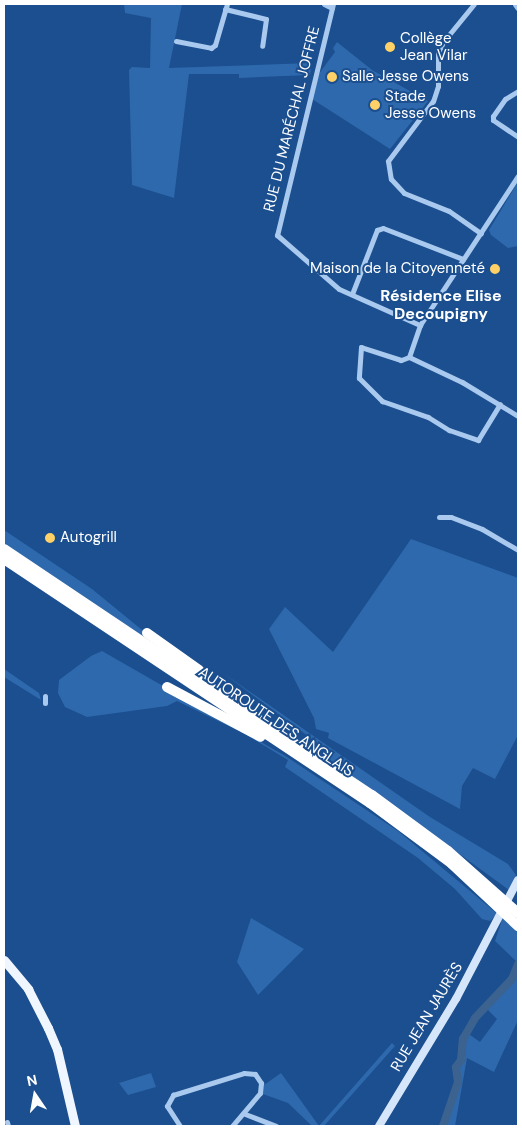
<!DOCTYPE html>
<meta charset="utf-8">
<style>
body{margin:0}
#map{position:relative;width:522px;height:1130px;overflow:hidden;background:#1b4f8f;font-family:"DM Sans",sans-serif}
div>[style]{position:absolute}
.green>*{inset:0;background:#2e69ad}
.round{border-radius:50%}
.river>*{height:8px;margin:-4px;padding:0 4px;transform-origin:4px;border-radius:4px;background:#3c6290}
.minor>*{height:5px;margin:-2.5px;padding:0 2.5px;transform-origin:2.5px;border-radius:2.5px;background:#a9c9ee}
.tertiary>*{height:7px;margin:-3.5px;padding:0 3.5px;transform-origin:3.5px;border-radius:3.5px;background:#a9c9ee}
.secondary>*{height:8px;margin:-4px;padding:0 4px;transform-origin:4px;border-radius:4px;background:#d6e6fa}
.primary>*{height:9px;margin:-4.5px;padding:0 4.5px;transform-origin:4.5px;border-radius:4.5px;background:#f0f6ff}
.motorway>*{height:10px;margin:-5px;padding:0 5px;transform-origin:5px;border-radius:5px;background:#fff}
.dots>*{width:14px;height:14px;translate:-50% -50%;box-sizing:border-box;border:2px solid #1b4f8f;border-radius:50%}
span{translate:-50% -50%;white-space:nowrap;text-align:center;line-height:1.15;-webkit-text-stroke:4px #1b4f8f;paint-order:stroke}
.poi-label{font-size:15px;color:#fff}
.left{translate:0 -50%;text-align:left}
.right{translate:-100% -50%;text-align:right}
.street-label{font-size:15px;color:#fff}
.neighbourhood-label{font-size:16px;color:#fff;font-weight:700}
.frame{position:absolute;inset:0;border:5px solid #fff;pointer-events:none}
.north{position:absolute;left:10px;top:1070px;width:50px;height:50px;-webkit-text-stroke:4px #1b4f8f;paint-order:stroke;rotate:348deg;font-size:14px;font-weight:700;line-height:20px;text-align:center;color:#fff}
.north::after{content:'';display:block;margin:auto;width:18px;height:22px;background:#fff;clip-path:polygon(50% 0,100% 100%,50% 72%,0 100%)}
</style>
<div id="map">
<div class="green">
<div style="clip-path:polygon(124px 4px,182px 4px,169px 68px,312px 63px,310px 75px,239px 78px,239px 74px,189px 74px,174px 198px,132px 185px,129px 70px,132px 67px,150px 68px,151px 18px,125px 13px)"></div>
<div style="clip-path:polygon(337px 42px,372px 70px,428px 101px,390px 149px,312px 99px,315px 79px,335px 52px,333px 48px)"></div>
<div style="clip-path:polygon(518px 182px,518px 246px,508px 248px,491px 235px,489px 230px)"></div>
<div class="round" style="left:473px;top:288px;width:14px;height:14px"></div>
<div style="clip-path:polygon(4px 530px,92px 589px,158px 643px,156px 645px,4px 543px)"></div>
<div style="clip-path:polygon(411px 539px,518px 578px,518px 735px,495px 779px,473px 768px,462px 786px,460px 809px,328px 738px,329px 733px,316px 729px,314px 718px,269px 629px,285px 607px,333px 652px)"></div>
<div style="clip-path:polygon(102px 651px,287px 757px,398px 831px,518px 931px,518px 963px,495px 941px,501px 923px,495px 916px,490px 921px,482px 919px,455px 889px,418px 858px,285px 767px,288px 760px,245px 734px,177px 701px,167px 706px,87px 717px,65px 707px,58px 693px,59px 680px,91px 656px)"></div>
<div style="clip-path:polygon(4px 669px,39px 693px,41px 700px,4px 677px)"></div>
<div style="clip-path:polygon(223px 673px,430px 817px,508px 864px,516px 875px,509px 890px,318px 751px,321px 747px,316px 742px)"></div>
<div style="clip-path:polygon(251px 918px,304px 949px,258px 995px,237px 962px)"></div>
<div style="clip-path:polygon(518px 964px,518px 1020px,494px 1072px,467px 1058px,455px 1126px,443px 1126px,458px 1082px,456px 1067px,461px 1060px,463px 1039px,466px 1032px,480px 1042px,497px 1019px,487px 1009px,512px 979px)"></div>
<div style="clip-path:polygon(392px 1043px,395px 1046px,324px 1126px,312px 1126px,288px 1103px,260px 1093px,264px 1085px,281px 1073px,319px 1126px)"></div>
<div style="clip-path:polygon(151px 1073px,156px 1087px,128px 1095px,119px 1083px)"></div>
</div>
<div class="river">
<div style="left:443px;top:1126px;width:46px;rotate:-71.2deg"></div>
<div style="left:458px;top:1082px;width:15px;rotate:-98deg"></div>
<div style="left:456px;top:1067px;width:9px;rotate:-54deg"></div>
<div style="left:461px;top:1060px;width:21px;rotate:-85deg"></div>
<div style="left:463px;top:1039px;width:24px;rotate:-60deg"></div>
<div style="left:475px;top:1018px;width:54px;rotate:-46.5deg"></div>
<div style="left:512px;top:979px;width:16px;rotate:-68deg"></div>
</div>
<div class="minor">
<div style="left:324px;top:4px;width:9px;rotate:27deg"></div>
<div style="left:333px;top:4px;width:238px;rotate:103.6deg"></div>
<div style="left:277px;top:235px;width:82px;rotate:41.1deg"></div>
<div style="left:339px;top:289px;width:89px;rotate:24deg"></div>
<div style="left:474px;top:4px;width:49px;rotate:129.2deg"></div>
<div style="left:443px;top:42px;width:12px;rotate:114deg"></div>
<div style="left:438px;top:53px;width:33px;rotate:90deg"></div>
<div style="left:438px;top:86px;width:16px;rotate:108deg"></div>
<div style="left:433px;top:101px;width:75px;rotate:126.9deg"></div>
<div style="left:388px;top:161px;width:18px;rotate:81deg"></div>
<div style="left:391px;top:179px;width:19px;rotate:47deg"></div>
<div style="left:404px;top:193px;width:48px;rotate:21.8deg"></div>
<div style="left:449px;top:211px;width:39px;rotate:35deg"></div>
<div style="left:225px;top:9px;width:42px;rotate:13.7deg"></div>
<div style="left:266px;top:19px;width:27px;rotate:98deg"></div>
<div style="left:176px;top:41px;width:36px;rotate:11deg"></div>
<div style="left:211px;top:48px;width:5px;rotate:-37deg"></div>
<div style="left:215px;top:45px;width:43px;rotate:-73.7deg"></div>
<div style="left:518px;top:91px;width:15px;rotate:148deg"></div>
<div style="left:505px;top:99px;width:21px;rotate:125deg"></div>
<div style="left:493px;top:116px;width:4px;rotate:90deg"></div>
<div style="left:493px;top:120px;width:30px;rotate:34deg"></div>
<div style="left:352px;top:294px;width:69px;rotate:-68.7deg"></div>
<div style="left:377px;top:230px;width:6px;rotate:-18deg"></div>
<div style="left:383px;top:228px;width:86px;rotate:21.2deg"></div>
<div style="left:409px;top:357px;width:9px;rotate:159deg"></div>
<div style="left:401px;top:360px;width:42px;rotate:-162deg"></div>
<div style="left:361px;top:347px;width:31px;rotate:94deg"></div>
<div style="left:359px;top:378px;width:33px;rotate:45deg"></div>
<div style="left:382px;top:401px;width:49px;rotate:19.2deg"></div>
<div style="left:428px;top:417px;width:25px;rotate:32deg"></div>
<div style="left:449px;top:430px;width:31px;rotate:19deg"></div>
<div style="left:478px;top:440px;width:42px;rotate:-58.6deg"></div>
<div style="left:409px;top:357px;width:34px;rotate:-71deg"></div>
<div style="left:420px;top:325px;width:178px;rotate:-56.7deg"></div>
<div style="left:409px;top:357px;width:59px;rotate:25.3deg"></div>
<div style="left:462px;top:382px;width:66px;rotate:31.3deg"></div>
<div style="left:439px;top:517px;width:12px"></div>
<div style="left:451px;top:517px;width:33px;rotate:21deg"></div>
<div style="left:482px;top:529px;width:42px;rotate:30.3deg"></div>
<div style="left:45px;top:703px;width:7px;rotate:-90deg"></div>
<div style="left:245px;top:1114px;width:33px;rotate:21deg"></div>
<div style="left:7px;top:1122px;width:4px;rotate:76deg"></div>
<div style="left:180px;top:1126px;width:24px;rotate:-123deg"></div>
<div style="left:167px;top:1106px;width:13px;rotate:-61deg"></div>
<div style="left:173px;top:1095px;width:74px;rotate:-17.2deg"></div>
<div style="left:244px;top:1073px;width:11px;rotate:5deg"></div>
<div style="left:255px;top:1074px;width:11px;rotate:56deg"></div>
<div style="left:261px;top:1083px;width:10px;rotate:96deg"></div>
<div style="left:260px;top:1093px;width:43px;rotate:130.3deg"></div>
</div>
<div class="tertiary">
<div style="left:516px;top:4px;width:4px;rotate:56deg"></div>
</div>
<div class="secondary">
<div style="left:379px;top:1126px;width:149px;rotate:-58.8deg"></div>
<div style="left:456px;top:999px;width:134px;rotate:-62.5deg"></div>
</div>
<div class="primary">
<div style="left:4px;top:960px;width:38px;rotate:50deg"></div>
<div style="left:28px;top:989px;width:44px;rotate:62.9deg"></div>
<div style="left:48px;top:1028px;width:23px;rotate:67deg"></div>
<div style="left:57px;top:1049px;width:79px;rotate:76.8deg"></div>
</div>
<div class="motorway">
<div style="left:4px;top:549px;width:443px;rotate:33.8deg"></div>
<div style="left:372px;top:795px;width:94px;rotate:36.4deg"></div>
<div style="left:448px;top:851px;width:94px;rotate:41.5deg"></div>
<div style="left:4px;top:559px;width:440px;rotate:33.7deg"></div>
<div style="left:370px;top:803px;width:102px;rotate:36.6deg"></div>
<div style="left:452px;top:864px;width:91px;rotate:43.2deg"></div>
<div style="left:147px;top:633px;width:64px;rotate:35.4deg"></div>
<div style="left:167px;top:687px;width:106px;rotate:28deg"></div>
</div>
<div class="dots">
<div style="left:390px;top:47px;background:#ffd166"></div>
<div style="left:332px;top:77px;background:#ffd166"></div>
<div style="left:375px;top:105px;background:#ffd166"></div>
<div style="left:495px;top:269px;background:#ffd166"></div>
<div style="left:50px;top:538px;background:#ffd166"></div>
</div>
<div class="poi-label">
<span class="left" style="left:400px;top:47px">Collège<br>Jean Vilar</span>
<span class="left" style="left:342px;top:77px">Salle Jesse Owens</span>
<span class="left" style="left:385px;top:105px">Stade<br>Jesse Owens</span>
<span class="right" style="left:485px;top:269px">Maison de la Citoyenneté</span>
<span class="left" style="left:60px;top:538px">Autogrill</span>
</div>
<div class="street-label">
<span style="left:292px;top:119px;rotate:-76deg">RUE DU MARÉCHAL JOFFRE</span>
<span style="left:276px;top:722px;rotate:34deg">AUTOROUTE DES ANGLAIS</span>
<span style="left:427px;top:1017px;rotate:-59deg">RUE JEAN JAURÈS</span>
</div>
<div class="neighbourhood-label">
<span style="left:441px;top:305px">Résidence Elise<br>Decoupigny</span>
</div>
<div class="frame"></div>
<div class="north">N</div>
</div>
